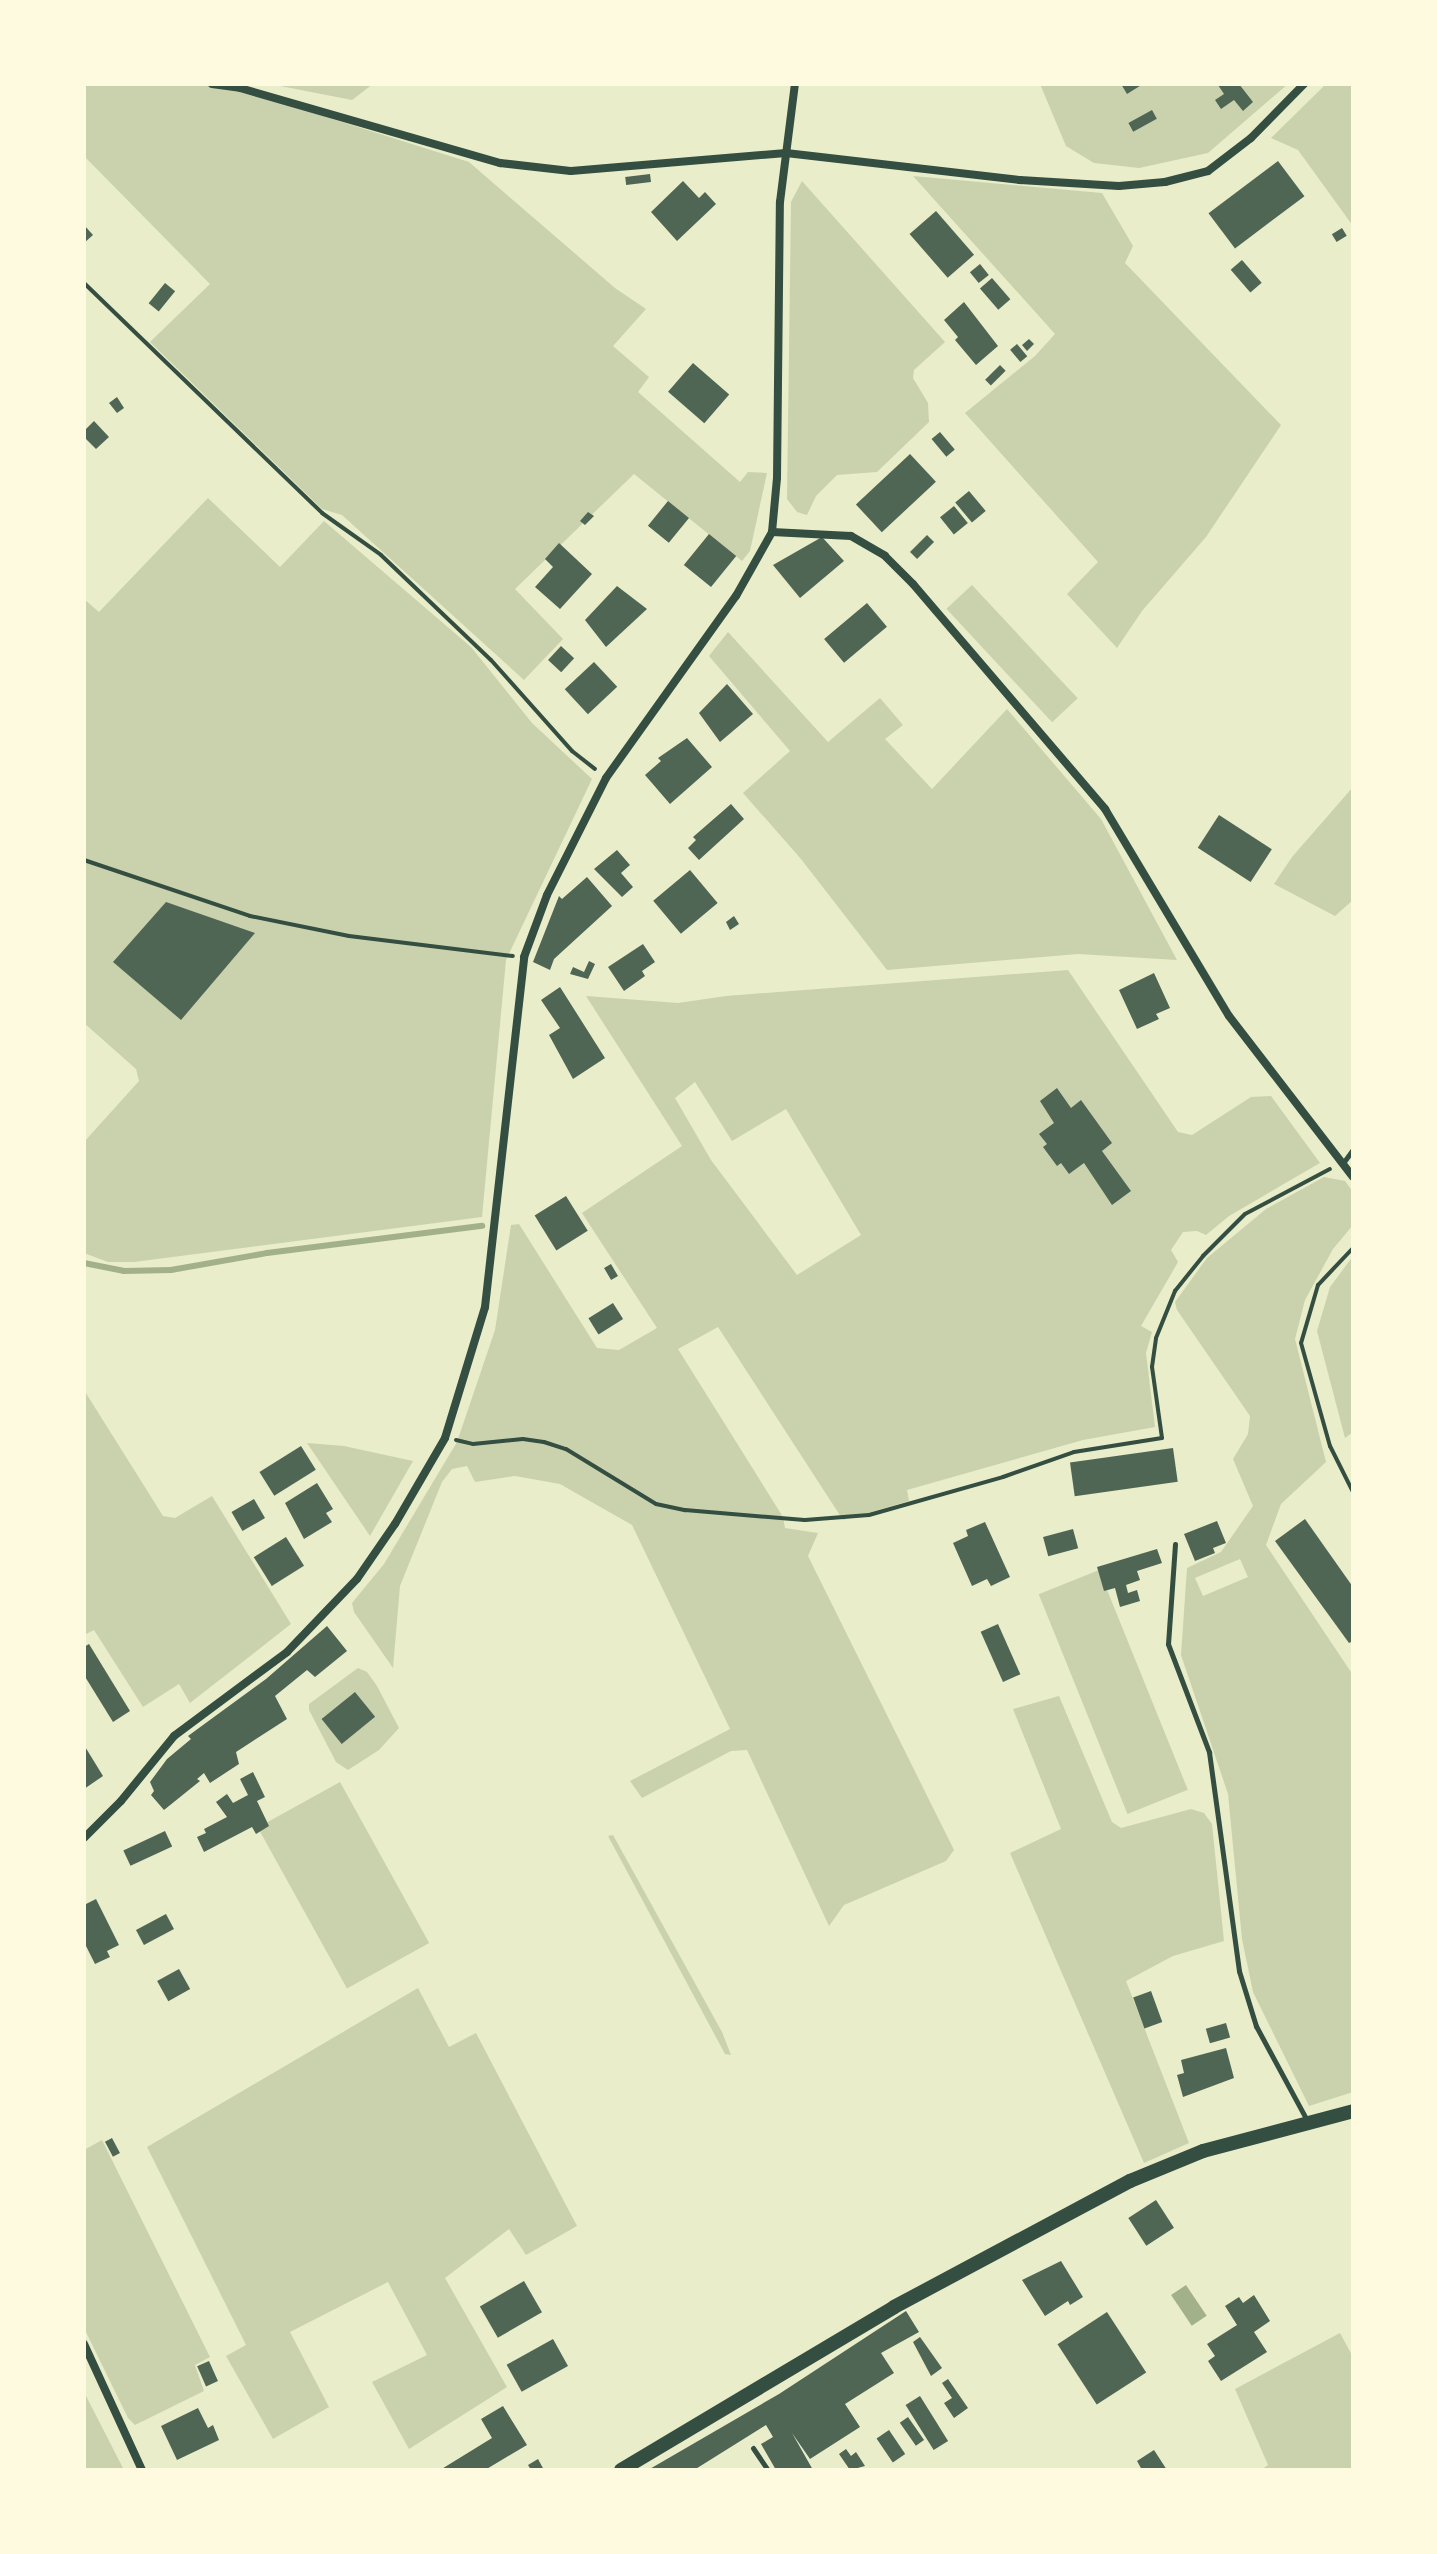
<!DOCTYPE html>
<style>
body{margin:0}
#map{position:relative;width:1437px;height:2554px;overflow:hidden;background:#e9edc9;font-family:"Archivo Narrow",sans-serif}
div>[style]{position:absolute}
.green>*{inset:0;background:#cad2ad;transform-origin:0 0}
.water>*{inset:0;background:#a3b18a;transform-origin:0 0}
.stream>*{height:6px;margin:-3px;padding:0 3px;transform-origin:3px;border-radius:3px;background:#a3b18a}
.building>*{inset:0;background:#4f6655;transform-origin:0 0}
.path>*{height:4px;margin:-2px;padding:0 2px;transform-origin:2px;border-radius:2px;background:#344e41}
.service>*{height:5px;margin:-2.5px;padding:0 2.5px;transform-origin:2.5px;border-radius:2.5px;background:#344e41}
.minor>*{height:8px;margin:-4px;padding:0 4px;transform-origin:4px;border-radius:4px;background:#344e41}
.tertiary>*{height:14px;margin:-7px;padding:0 7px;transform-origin:7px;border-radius:7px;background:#344e41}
span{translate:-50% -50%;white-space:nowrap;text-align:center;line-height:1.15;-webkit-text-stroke:8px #fefae0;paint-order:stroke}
.frame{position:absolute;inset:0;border:86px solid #fefae0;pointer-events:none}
</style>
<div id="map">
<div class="green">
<div style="clip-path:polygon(84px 84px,198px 84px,250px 93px,469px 162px,615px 288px,646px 309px,613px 346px,649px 377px,638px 392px,740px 482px,748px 472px,767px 473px,750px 551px,742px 561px,634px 474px,515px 589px,563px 639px,524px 680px,342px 515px,322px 509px,150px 342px,210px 284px,84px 156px)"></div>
<div style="clip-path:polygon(270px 84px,373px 84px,352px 100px)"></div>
<div style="clip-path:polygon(1040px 84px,1288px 84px,1208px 153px,1139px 168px,1094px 163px,1066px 146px)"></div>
<div style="clip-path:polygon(1326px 84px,1353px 84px,1353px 226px,1298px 150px,1271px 138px)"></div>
<div style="clip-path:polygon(913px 176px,1102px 193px,1133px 246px,1125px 263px,1281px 425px,1206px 537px,1142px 611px,1117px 648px,1067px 594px,1098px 562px,965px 413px,1035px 356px,1055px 334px)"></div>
<div style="clip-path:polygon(802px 181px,945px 342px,914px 370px,913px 378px,928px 403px,929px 422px,877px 472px,837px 475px,816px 496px,807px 515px,797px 512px,787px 499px,791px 202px)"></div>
<div style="clip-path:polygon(208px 498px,280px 567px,324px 521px,471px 647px,532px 723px,592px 779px,506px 960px,482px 1217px,134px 1262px,108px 1262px,84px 1253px,84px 1142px,139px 1081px,136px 1069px,84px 1023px,84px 599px,99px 612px)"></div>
<div style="left:972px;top:585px;width:155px;height:35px;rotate:47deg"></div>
<div style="clip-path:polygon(728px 632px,828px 742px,880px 698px,903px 725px,885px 739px,932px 789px,1007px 709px,1101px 819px,1177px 960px,1078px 954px,887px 970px,801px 859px,743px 793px,790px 751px,709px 656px)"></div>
<div style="clip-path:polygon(1353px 787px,1353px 900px,1335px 916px,1274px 884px,1292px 857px)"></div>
<div style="clip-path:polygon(evenodd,1068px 970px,1178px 1132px,1192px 1135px,1251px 1097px,1271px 1096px,1320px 1163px,1229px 1216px,1206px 1235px,1197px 1231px,1183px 1232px,1171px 1250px,1178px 1262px,1141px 1326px,1152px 1332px,1146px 1353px,1155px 1427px,1083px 1440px,907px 1490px,909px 1501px,843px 1520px,718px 1327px,678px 1349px,783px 1517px,785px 1528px,818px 1533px,808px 1556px,954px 1850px,946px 1861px,844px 1905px,829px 1926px,747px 1750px,731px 1751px,642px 1798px,630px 1781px,730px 1729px,632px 1525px,560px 1484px,515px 1476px,475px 1482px,467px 1466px,452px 1469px,442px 1482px,400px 1586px,393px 1668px,354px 1612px,352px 1603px,384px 1564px,457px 1442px,495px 1330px,511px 1225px,519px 1224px,597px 1348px,619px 1350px,657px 1328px,582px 1213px,682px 1146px,586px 996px,678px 1003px,726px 996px,1068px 970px,695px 1082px,732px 1141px,786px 1109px,861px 1235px,797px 1275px,711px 1160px,675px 1098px,695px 1082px)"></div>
<div style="clip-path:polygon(evenodd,1324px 1177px,1345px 1181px,1353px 1192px,1353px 1225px,1333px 1249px,1305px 1300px,1295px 1339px,1326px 1462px,1281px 1504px,1266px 1545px,1353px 1675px,1353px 2092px,1309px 2106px,1253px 1992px,1242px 1939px,1228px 1794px,1181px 1655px,1187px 1568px,1221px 1552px,1253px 1506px,1233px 1459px,1248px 1434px,1250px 1416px,1177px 1310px,1175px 1302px,1207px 1258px,1266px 1209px,1324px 1177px,1240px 1559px,1248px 1577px,1203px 1596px,1195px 1578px,1240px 1559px)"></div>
<div style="clip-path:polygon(1353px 1256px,1353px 1432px,1345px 1438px,1317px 1331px,1330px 1287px)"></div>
<div style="clip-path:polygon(84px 1390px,163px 1516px,175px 1518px,212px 1496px,291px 1624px,190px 1703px,179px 1684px,143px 1707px,94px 1630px,84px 1635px)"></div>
<div style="clip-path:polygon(307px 1443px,344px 1446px,413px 1461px,370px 1536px)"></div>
<div style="left:1099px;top:1570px;width:237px;height:65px;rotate:68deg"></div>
<div style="clip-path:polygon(358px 1668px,367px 1672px,377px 1686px,399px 1728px,379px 1750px,348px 1770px,336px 1762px,309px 1710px,309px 1704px)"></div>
<div style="clip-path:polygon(1059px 1696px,1112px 1822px,1121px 1828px,1191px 1809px,1204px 1813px,1212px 1824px,1224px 1941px,1173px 1956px,1126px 1981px,1189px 2143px,1144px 2163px,1010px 1853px,1061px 1829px,1013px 1709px)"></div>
<div style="left:340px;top:1782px;width:184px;height:94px;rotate:61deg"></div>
<div style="clip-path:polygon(613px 1835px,722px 2032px,731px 2055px,725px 2054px,608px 1836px)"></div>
<div style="clip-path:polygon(418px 1988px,449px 2047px,476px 2033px,577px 2226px,526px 2255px,509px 2229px,445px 2278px,507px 2387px,409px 2449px,372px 2382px,427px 2355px,388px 2282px,290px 2332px,329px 2407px,273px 2439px,226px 2356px,246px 2345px,147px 2147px)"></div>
<div style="clip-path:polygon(102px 2140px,210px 2357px,195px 2365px,204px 2391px,135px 2425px,128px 2418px,84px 2328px,84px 2150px)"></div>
<div style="clip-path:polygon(1340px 2333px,1353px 2357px,1353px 2470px,1261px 2470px,1268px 2465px,1235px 2389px)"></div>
<div style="clip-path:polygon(84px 2392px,124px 2470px,84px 2470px)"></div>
</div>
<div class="water">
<div style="left:1186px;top:2285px;width:37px;height:18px;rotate:56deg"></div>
</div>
<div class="stream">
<div style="left:84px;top:1263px;width:41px;rotate:11.3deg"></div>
<div style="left:124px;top:1271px;width:47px;rotate:-1.2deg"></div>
<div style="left:171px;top:1270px;width:97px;rotate:-10deg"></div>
<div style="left:267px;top:1253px;width:217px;rotate:-7.2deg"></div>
</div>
<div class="building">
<div style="clip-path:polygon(1121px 84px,1143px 84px,1127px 94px)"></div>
<div style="clip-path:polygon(1239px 84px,1253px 102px,1243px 111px,1234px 100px,1221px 109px,1215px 100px,1224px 94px,1218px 85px)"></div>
<div style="left:1152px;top:110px;width:10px;height:27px;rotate:61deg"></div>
<div style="left:1278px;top:161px;width:44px;height:87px;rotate:53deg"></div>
<div style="left:650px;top:174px;width:8px;height:25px;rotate:83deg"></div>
<div style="clip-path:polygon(683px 181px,699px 198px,705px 192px,716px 204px,677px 241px,651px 212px)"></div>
<div style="left:936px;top:211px;width:58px;height:35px;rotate:49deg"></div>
<div style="clip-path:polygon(84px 225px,93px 235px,84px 243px)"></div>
<div style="left:1342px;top:228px;width:9px;height:12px;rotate:58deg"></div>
<div style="left:1242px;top:260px;width:30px;height:15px;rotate:49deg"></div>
<div style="left:980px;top:264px;width:14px;height:13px;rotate:51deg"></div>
<div style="left:992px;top:278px;width:28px;height:16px;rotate:49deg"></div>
<div style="left:165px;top:283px;width:13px;height:26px;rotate:39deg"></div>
<div style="clip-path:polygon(964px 302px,998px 346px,976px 365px,955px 340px,958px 337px,944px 320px)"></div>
<div style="clip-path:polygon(1029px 339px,1034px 344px,1027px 351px,1022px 345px)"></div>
<div style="left:1017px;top:344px;width:16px;height:9px;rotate:50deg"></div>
<div style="left:693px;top:363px;width:48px;height:38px;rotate:41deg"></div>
<div style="left:1000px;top:365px;width:8px;height:21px;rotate:45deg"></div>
<div style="clip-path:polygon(117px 397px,124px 408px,117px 413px,109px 403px)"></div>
<div style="clip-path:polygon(94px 421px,109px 437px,96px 449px,84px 437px,84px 431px)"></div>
<div style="left:940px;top:432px;width:23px;height:11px;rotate:50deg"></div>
<div style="left:910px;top:454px;width:38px;height:74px;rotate:47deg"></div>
<div style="left:969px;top:491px;width:26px;height:18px;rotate:50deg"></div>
<div style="left:668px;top:501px;width:27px;height:32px;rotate:39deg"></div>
<div style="left:954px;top:506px;width:22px;height:18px;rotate:51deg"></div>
<div style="clip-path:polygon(588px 512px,594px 516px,585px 525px,580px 521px)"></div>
<div style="left:709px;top:534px;width:35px;height:40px;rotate:39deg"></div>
<div style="left:927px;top:535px;width:10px;height:24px;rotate:45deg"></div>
<div style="clip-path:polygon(822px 537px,844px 561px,800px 598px,773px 565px)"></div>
<div style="clip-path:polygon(559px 543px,592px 574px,560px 609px,535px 587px,553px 567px,545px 559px)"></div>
<div style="clip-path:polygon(617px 586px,647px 609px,606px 647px,585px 620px)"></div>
<div style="left:867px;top:603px;width:31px;height:56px;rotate:50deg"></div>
<div style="left:561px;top:646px;width:18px;height:19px;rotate:43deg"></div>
<div style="left:594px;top:662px;width:34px;height:40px;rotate:47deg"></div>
<div style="clip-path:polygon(727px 684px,753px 714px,720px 742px,699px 713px)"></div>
<div style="clip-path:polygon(687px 738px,712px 767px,670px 804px,645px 775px,661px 761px,658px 758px)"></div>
<div style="clip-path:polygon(731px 804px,744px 819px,699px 860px,688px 848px,696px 840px,693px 837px)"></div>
<div style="left:1219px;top:815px;width:63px;height:39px;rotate:33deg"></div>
<div style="clip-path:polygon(617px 850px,630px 865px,621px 873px,633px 887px,622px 897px,594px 869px)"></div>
<div style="left:690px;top:870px;width:43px;height:48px;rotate:50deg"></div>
<div style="clip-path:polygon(587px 877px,612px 906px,554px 959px,550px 970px,533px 962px,559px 896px,562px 899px)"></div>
<div style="clip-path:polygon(166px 902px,255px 933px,181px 1020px,113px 962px)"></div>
<div style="clip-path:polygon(734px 916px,739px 924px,730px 930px,726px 922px)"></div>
<div style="clip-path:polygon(643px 944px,655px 962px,642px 971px,645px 976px,624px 991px,608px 967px)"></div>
<div style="clip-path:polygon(589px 961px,595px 964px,588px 979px,570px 974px,573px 967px,584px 972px)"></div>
<div style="clip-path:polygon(1154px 973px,1170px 1008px,1156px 1014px,1159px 1019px,1137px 1029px,1119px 990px)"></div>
<div style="clip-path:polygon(560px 987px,605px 1058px,573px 1079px,549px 1035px,560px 1028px,541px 1000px)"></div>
<div style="clip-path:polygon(1057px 1088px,1071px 1108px,1081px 1100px,1112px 1143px,1102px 1151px,1131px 1191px,1112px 1205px,1084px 1163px,1069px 1174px,1061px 1163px,1057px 1166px,1043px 1147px,1047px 1144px,1039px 1134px,1054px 1123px,1040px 1101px)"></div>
<div style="left:566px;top:1196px;width:41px;height:37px;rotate:58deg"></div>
<div style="left:611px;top:1264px;width:14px;height:8px;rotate:60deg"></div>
<div style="left:613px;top:1303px;width:19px;height:29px;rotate:58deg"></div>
<div style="left:301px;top:1446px;width:28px;height:49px;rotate:58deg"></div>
<div style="left:1173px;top:1448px;width:34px;height:104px;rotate:82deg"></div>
<div style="clip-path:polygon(317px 1483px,333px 1509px,326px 1513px,332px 1522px,304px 1539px,285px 1503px)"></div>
<div style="left:254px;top:1499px;width:22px;height:26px;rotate:60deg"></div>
<div style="clip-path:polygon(1305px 1519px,1353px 1587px,1353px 1641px,1349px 1643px,1275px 1541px)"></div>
<div style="clip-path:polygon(1217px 1521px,1226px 1543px,1213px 1548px,1215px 1553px,1195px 1561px,1184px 1534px)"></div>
<div style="clip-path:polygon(985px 1522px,1010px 1577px,991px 1586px,987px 1579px,972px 1586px,953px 1543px,968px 1536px,966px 1530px)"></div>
<div style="left:1073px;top:1529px;width:20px;height:31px;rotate:75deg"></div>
<div style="left:286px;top:1537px;width:34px;height:38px;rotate:58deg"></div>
<div style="clip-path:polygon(1157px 1549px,1162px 1563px,1137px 1571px,1140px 1580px,1126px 1585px,1128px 1593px,1137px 1590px,1140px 1601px,1120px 1607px,1115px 1588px,1104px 1591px,1097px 1567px)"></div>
<div style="left:998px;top:1624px;width:55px;height:19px;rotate:66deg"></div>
<div style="clip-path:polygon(327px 1626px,347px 1651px,315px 1677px,307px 1670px,275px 1696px,287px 1719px,236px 1752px,239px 1764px,210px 1783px,204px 1773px,197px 1779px,200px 1781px,164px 1810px,151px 1795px,154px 1791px,150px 1782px,167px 1759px,191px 1739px,188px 1736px,266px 1679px)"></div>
<div style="clip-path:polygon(89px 1644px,130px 1711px,113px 1722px,84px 1675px,84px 1647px)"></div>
<div style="left:355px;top:1692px;width:32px;height:43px;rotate:51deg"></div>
<div style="clip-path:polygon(84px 1745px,103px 1776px,84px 1789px)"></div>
<div style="clip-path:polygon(253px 1772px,265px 1797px,257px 1801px,269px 1826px,256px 1834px,252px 1827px,204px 1852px,197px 1837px,206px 1833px,204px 1829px,227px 1817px,216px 1802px,227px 1794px,233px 1803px,248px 1795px,240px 1779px)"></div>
<div style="left:165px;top:1831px;width:17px;height:46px;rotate:65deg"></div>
<div style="clip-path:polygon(96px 1899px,119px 1945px,107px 1951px,110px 1957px,95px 1964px,84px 1942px,84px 1905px)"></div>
<div style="left:166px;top:1914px;width:17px;height:34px;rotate:62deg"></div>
<div style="left:179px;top:1969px;width:23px;height:25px;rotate:61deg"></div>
<div style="left:1151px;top:1991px;width:33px;height:19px;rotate:70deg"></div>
<div style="left:1226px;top:2023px;width:15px;height:21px;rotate:74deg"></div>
<div style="clip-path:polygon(1226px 2048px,1234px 2078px,1183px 2097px,1177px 2075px,1184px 2073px,1181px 2060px)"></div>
<div style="left:112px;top:2138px;width:17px;height:8px;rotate:62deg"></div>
<div style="left:1156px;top:2200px;width:33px;height:33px;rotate:57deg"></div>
<div style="clip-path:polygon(1061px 2261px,1083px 2297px,1070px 2305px,1068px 2301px,1045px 2316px,1022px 2280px)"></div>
<div style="left:524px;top:2281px;width:36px;height:51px;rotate:60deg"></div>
<div style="clip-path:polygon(1254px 2295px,1270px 2321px,1254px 2332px,1267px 2352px,1221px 2381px,1208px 2361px,1215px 2356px,1207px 2344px,1237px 2325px,1225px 2306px,1239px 2297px,1243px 2303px)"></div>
<div style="clip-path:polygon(906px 2311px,919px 2332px,881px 2353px,894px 2373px,845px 2404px,860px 2427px,810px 2459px,792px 2433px,813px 2470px,776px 2470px,761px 2444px,773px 2437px,766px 2425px,694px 2470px,648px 2470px,779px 2394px)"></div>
<div style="left:1107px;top:2312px;width:72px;height:59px;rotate:57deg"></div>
<div style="clip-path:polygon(920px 2337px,942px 2368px,931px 2376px,913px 2342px)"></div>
<div style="left:553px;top:2339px;width:31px;height:53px;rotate:61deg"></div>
<div style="left:209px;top:2361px;width:22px;height:13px;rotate:66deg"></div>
<div style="clip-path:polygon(948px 2379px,968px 2408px,954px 2418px,944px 2403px,952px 2398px,942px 2383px)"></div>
<div style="left:920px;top:2396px;width:53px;height:17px;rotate:58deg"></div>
<div style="clip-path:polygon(503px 2406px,527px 2445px,485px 2470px,440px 2470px,492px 2438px,481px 2419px)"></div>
<div style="clip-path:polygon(198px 2408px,208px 2428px,213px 2425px,219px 2440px,177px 2460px,161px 2426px)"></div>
<div style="left:908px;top:2417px;width:28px;height:10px;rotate:55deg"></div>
<div style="left:889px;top:2430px;width:29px;height:15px;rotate:56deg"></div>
<div style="clip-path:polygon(846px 2449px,851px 2456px,856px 2452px,865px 2466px,850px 2470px,839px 2454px)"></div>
<div style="clip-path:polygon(1154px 2450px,1167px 2470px,1142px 2470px,1137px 2461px)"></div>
<div style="clip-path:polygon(538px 2459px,544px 2470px,531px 2470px,528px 2465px)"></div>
</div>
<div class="path">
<div style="left:84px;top:283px;width:331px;rotate:44deg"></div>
<div style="left:322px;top:513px;width:72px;rotate:35.4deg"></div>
<div style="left:381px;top:555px;width:152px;rotate:43.7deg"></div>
<div style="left:491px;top:660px;width:122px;rotate:48.3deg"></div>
<div style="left:572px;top:751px;width:29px;rotate:38deg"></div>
<div style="left:84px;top:860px;width:175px;rotate:18.6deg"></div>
<div style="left:250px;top:916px;width:101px;rotate:11.4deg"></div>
<div style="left:349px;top:936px;width:165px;rotate:7deg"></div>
<div style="left:1353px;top:1248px;width:51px;rotate:133.4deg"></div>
<div style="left:1318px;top:1285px;width:60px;rotate:106.3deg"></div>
<div style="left:1301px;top:1343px;width:107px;rotate:74.3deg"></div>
<div style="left:1330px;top:1446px;width:51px;rotate:63.4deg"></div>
<div style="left:456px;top:1440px;width:17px;rotate:13deg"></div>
<div style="left:473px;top:1444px;width:50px;rotate:-5.7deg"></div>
<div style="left:523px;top:1439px;width:21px;rotate:8deg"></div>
<div style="left:544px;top:1442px;width:23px;rotate:18deg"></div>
<div style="left:566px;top:1449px;width:105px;rotate:31.4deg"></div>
<div style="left:656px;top:1504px;width:30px;rotate:12deg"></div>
<div style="left:685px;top:1510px;width:120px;rotate:4.8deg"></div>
<div style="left:805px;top:1520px;width:64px;rotate:-4.5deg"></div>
<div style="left:869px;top:1515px;width:139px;rotate:-15.8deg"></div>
<div style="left:1003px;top:1477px;width:75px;rotate:-19.4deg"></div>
<div style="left:1074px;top:1452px;width:89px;rotate:-9deg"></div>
<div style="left:1162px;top:1438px;width:72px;rotate:-98deg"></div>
<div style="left:1152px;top:1367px;width:29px;rotate:-82deg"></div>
<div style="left:1156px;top:1338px;width:51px;rotate:-68deg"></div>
<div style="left:1175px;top:1291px;width:45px;rotate:-51.3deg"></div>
<div style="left:1203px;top:1256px;width:59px;rotate:-45deg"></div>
<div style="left:1245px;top:1214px;width:96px;rotate:-27.9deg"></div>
</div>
<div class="service">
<div style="left:1343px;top:1163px;width:17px;rotate:-54deg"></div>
<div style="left:1175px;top:1544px;width:100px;rotate:94deg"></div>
<div style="left:1168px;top:1644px;width:116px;rotate:69.2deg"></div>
<div style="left:1209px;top:1752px;width:221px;rotate:82.2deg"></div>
<div style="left:1239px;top:1971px;width:58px;rotate:72.8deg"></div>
<div style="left:1256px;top:2026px;width:109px;rotate:61.6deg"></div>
<div style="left:753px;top:2448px;width:27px;rotate:56deg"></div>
</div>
<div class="minor">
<div style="left:212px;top:84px;width:28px;rotate:8deg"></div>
<div style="left:240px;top:88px;width:271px;rotate:16.1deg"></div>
<div style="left:500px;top:163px;width:71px;rotate:6.4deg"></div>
<div style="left:571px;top:171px;width:216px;rotate:-4.8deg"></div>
<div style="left:786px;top:153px;width:236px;rotate:6.6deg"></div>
<div style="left:1020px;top:180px;width:99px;rotate:3.5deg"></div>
<div style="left:1119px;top:186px;width:46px;rotate:-5deg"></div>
<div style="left:1165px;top:182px;width:44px;rotate:-14.3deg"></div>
<div style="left:1208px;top:171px;width:54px;rotate:-37.5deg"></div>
<div style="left:1251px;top:138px;width:76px;rotate:-45.5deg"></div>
<div style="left:772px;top:532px;width:79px;rotate:2.9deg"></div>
<div style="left:851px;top:536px;width:39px;rotate:30deg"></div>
<div style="left:885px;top:556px;width:40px;rotate:45deg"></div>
<div style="left:913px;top:584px;width:296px;rotate:49.5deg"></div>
<div style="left:1105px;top:809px;width:241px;rotate:59.1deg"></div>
<div style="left:1229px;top:1016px;width:203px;rotate:52.4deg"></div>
<div style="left:84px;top:1838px;width:52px;rotate:-45deg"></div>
<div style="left:121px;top:1801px;width:84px;rotate:-50.8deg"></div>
<div style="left:174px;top:1736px;width:141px;rotate:-36.6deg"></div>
<div style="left:287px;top:1652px;width:101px;rotate:-46.2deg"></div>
<div style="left:357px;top:1579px;width:67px;rotate:-55.4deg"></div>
<div style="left:395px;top:1524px;width:99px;rotate:-59.8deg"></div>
<div style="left:445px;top:1438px;width:137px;rotate:-73deg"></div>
<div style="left:485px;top:1307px;width:352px;rotate:-83.6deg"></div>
<div style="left:524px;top:957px;width:66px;rotate:-69.6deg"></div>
<div style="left:547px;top:895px;width:131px;rotate:-63.2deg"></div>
<div style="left:606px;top:778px;width:224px;rotate:-54.5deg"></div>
<div style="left:736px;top:596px;width:73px;rotate:-60.6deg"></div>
<div style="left:772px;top:532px;width:54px;rotate:-84.7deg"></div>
<div style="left:777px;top:478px;width:276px;rotate:-89.4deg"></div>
<div style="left:780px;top:202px;width:119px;rotate:-82.8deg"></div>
<div style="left:84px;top:2344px;width:139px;rotate:65.3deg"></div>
</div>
<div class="tertiary">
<div style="left:621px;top:2470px;width:318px;rotate:-30.8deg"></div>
<div style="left:894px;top:2307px;width:268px;rotate:-28.1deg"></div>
<div style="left:1130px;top:2181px;width:79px;rotate:-22.3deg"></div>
<div style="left:1203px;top:2151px;width:155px;rotate:-14.9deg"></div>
</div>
<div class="frame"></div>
</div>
